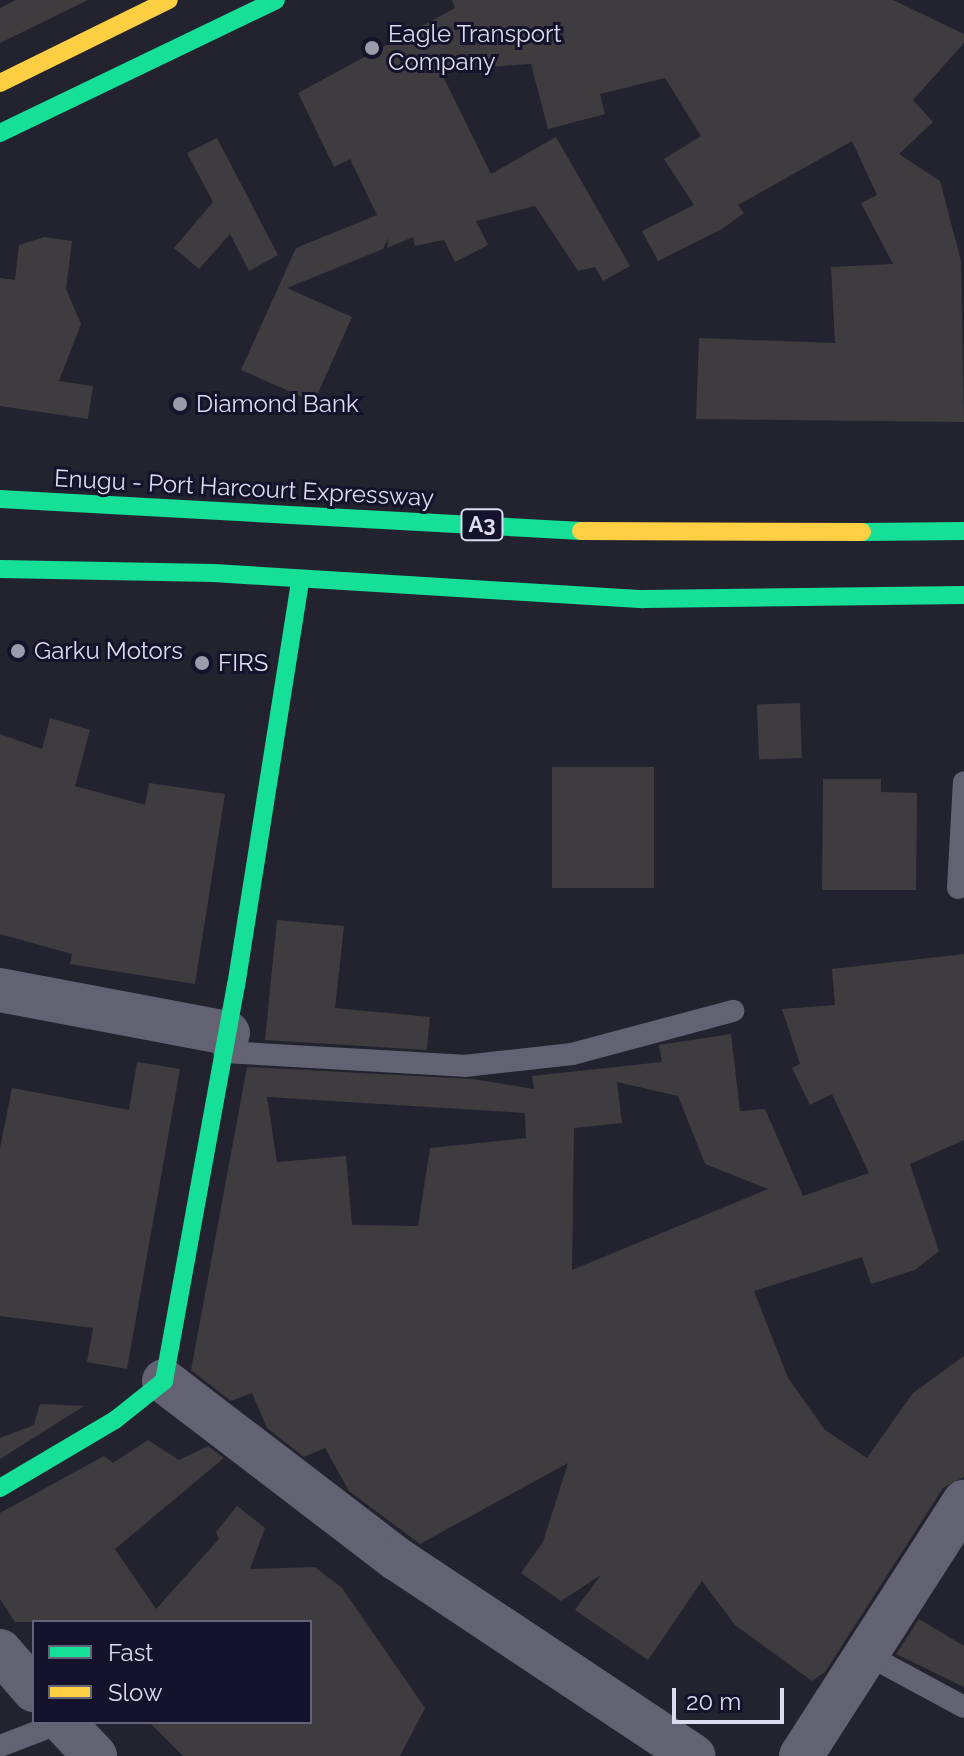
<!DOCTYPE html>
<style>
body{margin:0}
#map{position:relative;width:964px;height:1756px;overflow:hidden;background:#232330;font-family:Raleway,sans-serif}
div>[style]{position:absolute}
.building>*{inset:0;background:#3e3c3e;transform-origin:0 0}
.lane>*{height:22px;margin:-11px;padding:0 11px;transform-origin:11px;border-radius:11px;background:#626272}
.street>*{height:44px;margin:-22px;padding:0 22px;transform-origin:22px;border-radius:22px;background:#626272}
.fast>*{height:18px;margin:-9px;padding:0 9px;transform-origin:9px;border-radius:9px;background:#16e098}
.slow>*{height:18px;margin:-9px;padding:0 9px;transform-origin:9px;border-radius:9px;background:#ffcf43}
.dots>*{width:22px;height:22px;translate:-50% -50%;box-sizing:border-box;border:4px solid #14132b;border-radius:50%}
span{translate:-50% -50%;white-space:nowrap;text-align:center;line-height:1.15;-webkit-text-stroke:6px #14132b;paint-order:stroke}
.shield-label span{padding:2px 6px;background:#14132b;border:2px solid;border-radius:6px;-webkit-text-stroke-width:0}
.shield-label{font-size:22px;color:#dbdced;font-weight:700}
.poi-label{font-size:24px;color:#dbdced}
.left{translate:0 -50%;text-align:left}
.street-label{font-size:24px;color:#dbdced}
.legend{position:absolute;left:32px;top:1620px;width:280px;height:104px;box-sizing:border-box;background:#14132b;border:2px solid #646379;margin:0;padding:10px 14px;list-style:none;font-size:24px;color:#dbdced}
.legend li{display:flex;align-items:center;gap:16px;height:40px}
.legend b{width:40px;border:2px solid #646379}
.scale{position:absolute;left:672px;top:1688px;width:112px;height:36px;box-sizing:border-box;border:4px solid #dbdced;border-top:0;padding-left:10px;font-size:24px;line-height:28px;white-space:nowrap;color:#dbdced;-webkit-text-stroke:6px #14132b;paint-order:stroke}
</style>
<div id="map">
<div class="building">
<div style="clip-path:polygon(16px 0,88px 0,0 43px,0 8px)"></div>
<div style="clip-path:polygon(452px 0,893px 0,964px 34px,964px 43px,913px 100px,933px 122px,899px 154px,940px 181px,961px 261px,964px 422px,696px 419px,699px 338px,835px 343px,831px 267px,893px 264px,861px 203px,877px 195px,852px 141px,738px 205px,744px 213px,722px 229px,658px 261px,642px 231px,694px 205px,664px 159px,701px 136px,665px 78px,600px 94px,605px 114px,548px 129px,531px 64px,440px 70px,491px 174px,556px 137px,630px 266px,603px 281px,595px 267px,578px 271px,535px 206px,476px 221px,488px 245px,455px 262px,444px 240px,415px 246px,413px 237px,387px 248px,388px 238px,383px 249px,287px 288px,352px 317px,314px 402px,241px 370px,296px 248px,377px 215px,350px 159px,334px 167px,298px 93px,455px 8px)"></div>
<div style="clip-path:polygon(217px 138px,278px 255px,249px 271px,230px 234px,199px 269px,174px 248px,213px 202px,187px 153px)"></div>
<div style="clip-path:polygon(44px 237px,72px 241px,66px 289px,81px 324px,59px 381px,93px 386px,88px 419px,0 406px,0 278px,15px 280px,19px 245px)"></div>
<div style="left:800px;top:703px;width:55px;height:43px;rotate:88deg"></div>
<div style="clip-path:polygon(50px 718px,90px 730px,75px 786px,145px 805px,149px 783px,225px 794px,195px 984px,70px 964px,72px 954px,0 934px,0 734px,42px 749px)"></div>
<div style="left:654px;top:767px;width:121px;height:102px;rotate:90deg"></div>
<div style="clip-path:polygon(823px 779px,881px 779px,881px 792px,917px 793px,916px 890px,822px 890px)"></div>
<div style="clip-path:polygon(277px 920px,344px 926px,335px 1008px,430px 1017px,427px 1050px,265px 1040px)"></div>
<div style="clip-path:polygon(evenodd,964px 954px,964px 1140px,910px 1164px,939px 1251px,915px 1270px,871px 1284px,862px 1257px,754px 1291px,788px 1378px,825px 1430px,867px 1458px,913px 1393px,964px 1356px,964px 1477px,943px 1488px,825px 1672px,812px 1681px,735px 1625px,702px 1581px,648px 1660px,575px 1610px,601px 1575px,561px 1601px,521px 1573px,543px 1542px,568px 1463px,420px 1544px,349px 1491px,325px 1448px,304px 1457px,267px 1428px,252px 1393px,231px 1401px,191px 1370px,247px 1067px,473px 1079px,534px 1089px,532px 1076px,662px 1062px,659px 1045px,731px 1034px,740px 1111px,765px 1109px,803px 1196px,869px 1173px,832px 1094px,810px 1105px,792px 1068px,800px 1064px,782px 1009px,835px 1005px,832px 969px,964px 954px,617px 1082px,678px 1096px,705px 1164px,768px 1189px,572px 1270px,574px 1128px,622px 1123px,617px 1082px,964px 954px,267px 1097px,525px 1113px,526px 1138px,430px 1148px,418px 1226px,352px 1225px,346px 1156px,277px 1162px,267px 1097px)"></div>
<div style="clip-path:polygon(137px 1062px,180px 1069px,127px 1369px,87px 1362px,93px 1328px,0 1316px,0 1148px,12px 1088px,129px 1110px)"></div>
<div style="clip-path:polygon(40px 1404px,84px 1406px,0 1459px,0 1438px,34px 1425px)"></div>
<div style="clip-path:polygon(148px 1440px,179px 1460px,208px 1446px,224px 1458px,115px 1549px,156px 1609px,219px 1539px,216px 1532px,237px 1506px,265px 1528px,250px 1569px,315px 1567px,342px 1588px,425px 1708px,400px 1756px,183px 1756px,149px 1722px,310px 1722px,310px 1622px,15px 1622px,0 1599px,0 1513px,104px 1456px,113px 1463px)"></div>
<div style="clip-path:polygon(919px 1619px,964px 1646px,964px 1687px,896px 1654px)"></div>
</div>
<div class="lane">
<div style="left:958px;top:888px;width:106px;rotate:-86.8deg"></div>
<div style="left:224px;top:1052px;width:240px;rotate:3.3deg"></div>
<div style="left:464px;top:1066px;width:109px;rotate:-6.3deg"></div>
<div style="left:572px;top:1054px;width:167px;rotate:-15deg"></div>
<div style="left:866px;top:1654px;width:111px;rotate:28.4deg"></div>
<div style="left:0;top:1746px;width:67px;rotate:-20.9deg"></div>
</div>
<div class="street">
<div style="left:0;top:990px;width:232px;rotate:10.7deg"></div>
<div style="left:164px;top:1381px;width:293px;rotate:37.4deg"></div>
<div style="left:397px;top:1559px;width:356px;rotate:33.6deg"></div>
<div style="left:0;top:1651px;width:52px;rotate:48.9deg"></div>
<div style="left:63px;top:1722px;width:47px;rotate:46.7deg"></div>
<div style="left:801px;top:1756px;width:302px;rotate:-57.3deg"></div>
</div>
<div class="fast">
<div style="left:0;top:133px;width:306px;rotate:-25.7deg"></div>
<div style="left:0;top:499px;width:582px;rotate:3.15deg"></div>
<div style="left:862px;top:532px;width:102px;rotate:-0.6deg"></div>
<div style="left:0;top:569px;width:213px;rotate:1.1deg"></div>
<div style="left:213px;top:573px;width:431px;rotate:3.5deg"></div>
<div style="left:643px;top:599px;width:321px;rotate:-0.7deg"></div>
<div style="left:0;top:1488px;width:134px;rotate:-30.6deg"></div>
<div style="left:115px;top:1420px;width:63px;rotate:-38.5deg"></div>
<div style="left:164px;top:1381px;width:402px;rotate:-79.7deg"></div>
<div style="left:236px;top:986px;width:411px;rotate:-81deg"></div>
</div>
<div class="slow">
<div style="left:0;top:83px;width:188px;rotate:-26.2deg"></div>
<div style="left:581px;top:531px;width:281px;rotate:0.2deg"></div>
</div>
<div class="dots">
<div style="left:372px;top:48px;background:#9b9bab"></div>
<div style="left:180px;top:404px;background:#9b9bab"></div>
<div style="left:18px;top:651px;background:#9b9bab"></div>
<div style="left:202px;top:663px;background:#9b9bab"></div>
</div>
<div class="shield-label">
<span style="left:482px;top:525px">A3</span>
</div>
<div class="poi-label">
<span class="left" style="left:388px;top:48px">Eagle Transport<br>Company</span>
<span class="left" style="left:196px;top:404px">Diamond Bank</span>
<span class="left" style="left:34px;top:651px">Garku Motors</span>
<span class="left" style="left:218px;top:663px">FIRS</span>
</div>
<div class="street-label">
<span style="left:244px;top:488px;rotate:3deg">Enugu - Port Harcourt Expressway</span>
</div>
<ul class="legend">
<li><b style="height:10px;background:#16e098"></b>Fast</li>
<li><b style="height:10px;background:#ffcf43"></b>Slow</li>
</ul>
<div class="scale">20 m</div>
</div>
